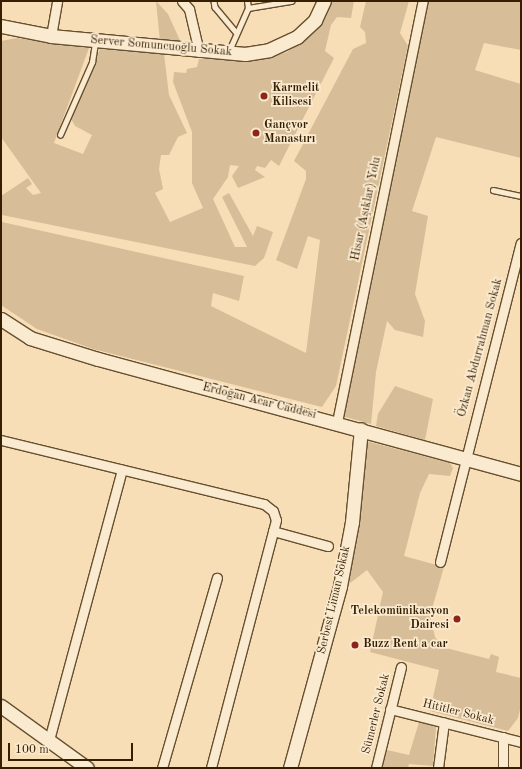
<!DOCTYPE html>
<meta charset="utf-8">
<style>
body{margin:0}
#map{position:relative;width:522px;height:769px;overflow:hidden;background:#f8deb7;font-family:"Old Standard TT",serif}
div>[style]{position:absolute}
.green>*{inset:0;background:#d7be98}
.roads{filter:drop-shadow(1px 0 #664f2e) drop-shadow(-1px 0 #664f2e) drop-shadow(0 1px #664f2e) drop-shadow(0 -1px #664f2e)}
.lane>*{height:4.5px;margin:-2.25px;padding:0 2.25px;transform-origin:2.25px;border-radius:2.25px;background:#faead0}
.street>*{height:9px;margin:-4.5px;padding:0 4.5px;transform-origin:4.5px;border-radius:4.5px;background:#faead0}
.secondary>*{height:13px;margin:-6.5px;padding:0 6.5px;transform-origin:6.5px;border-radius:6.5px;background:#faead0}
.dots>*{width:11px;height:11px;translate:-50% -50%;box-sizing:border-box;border:2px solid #faead0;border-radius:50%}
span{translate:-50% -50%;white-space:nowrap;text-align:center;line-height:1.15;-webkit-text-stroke:3.5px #faead0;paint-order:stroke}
.street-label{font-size:12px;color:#361f00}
.poi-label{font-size:12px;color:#361f00;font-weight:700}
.left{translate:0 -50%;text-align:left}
.right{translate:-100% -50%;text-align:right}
.frame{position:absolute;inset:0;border:2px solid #361f00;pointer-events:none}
.scale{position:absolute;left:8px;top:743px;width:125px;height:18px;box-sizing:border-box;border:2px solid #361f00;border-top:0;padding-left:5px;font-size:12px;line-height:14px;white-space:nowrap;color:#361f00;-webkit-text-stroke:3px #faead0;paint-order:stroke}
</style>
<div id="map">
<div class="green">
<div style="clip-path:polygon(156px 1px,168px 14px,182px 45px,160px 42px)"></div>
<div style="clip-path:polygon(331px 1px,354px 1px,351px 18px,337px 17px,331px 25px,325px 51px,334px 58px,279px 166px,271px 160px,265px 168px,257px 166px,255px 170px,265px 177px,238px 188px,232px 176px,239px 166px,230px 165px,228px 177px,213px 199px,235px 247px,247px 247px,222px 197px,229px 193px,253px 236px,257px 226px,273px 232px,264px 258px,255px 266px,2px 215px,1px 196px,28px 178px,32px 184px,26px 188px,33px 195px,41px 193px,1px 137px,1px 41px,17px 38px,89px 48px,54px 143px,83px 154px,92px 135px,75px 126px,70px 117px,100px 49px,164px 54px,169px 95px,187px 133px,178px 137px,169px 155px,161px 155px,159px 169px,163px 189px,155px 193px,170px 222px,203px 208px,192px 183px,192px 132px,173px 82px,174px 72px,186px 73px,187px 69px,197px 67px,199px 59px,266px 59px,287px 52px,309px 35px)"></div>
<div style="clip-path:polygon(366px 1px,409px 1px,400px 33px,408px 46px,336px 386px,322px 407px,93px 349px,37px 329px,1px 305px,2px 222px,244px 276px,239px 301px,213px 293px,211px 306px,306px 353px,320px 240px,308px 236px,297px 269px,276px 260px,306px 179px,306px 171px,294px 161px,353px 49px,366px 43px,365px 32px,360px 27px)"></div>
<div style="clip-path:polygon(428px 1px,521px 1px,521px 50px,484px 43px,475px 70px,521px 84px,521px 158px,436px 137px,412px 211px,428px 216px,415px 294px,425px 321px,423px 337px,395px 330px,387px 321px,376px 372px,371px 424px,345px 417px,345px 403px)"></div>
<div style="clip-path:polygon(395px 386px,433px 399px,425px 440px,376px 426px,378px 414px)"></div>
<div style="clip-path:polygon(366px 441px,450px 463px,453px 468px,450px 476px,429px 474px,420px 493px,404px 556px,444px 567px,430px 616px,435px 637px,442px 647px,489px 659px,491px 654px,499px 657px,496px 672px,521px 678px,521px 705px,518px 718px,508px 731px,430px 711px,439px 670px,370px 652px,383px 592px,367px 570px,349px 584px)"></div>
<div style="clip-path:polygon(419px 722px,436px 727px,433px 766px,409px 764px,408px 768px,382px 768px,387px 750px,409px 755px)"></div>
</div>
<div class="roads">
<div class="lane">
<div style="left:214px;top:1px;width:6px;rotate:81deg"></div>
<div style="left:215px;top:7px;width:31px;rotate:50deg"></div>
<div style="left:248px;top:8px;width:44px;rotate:-9.2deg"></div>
<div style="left:229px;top:51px;width:47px;rotate:-66.2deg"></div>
<div style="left:248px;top:8px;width:7px;rotate:-98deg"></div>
<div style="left:60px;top:135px;width:80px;rotate:-66.3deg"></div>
<div style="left:92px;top:62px;width:20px;rotate:-81deg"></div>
<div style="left:493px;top:190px;width:29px;rotate:12deg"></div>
</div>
<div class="street">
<div style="left:182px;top:1px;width:11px;rotate:49deg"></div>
<div style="left:189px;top:9px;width:44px;rotate:76.9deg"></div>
<div style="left:51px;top:36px;width:36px;rotate:-80deg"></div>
<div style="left:337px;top:422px;width:430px;rotate:-78.5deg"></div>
<div style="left:1px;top:440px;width:271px;rotate:13.7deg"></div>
<div style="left:264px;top:504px;width:11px;rotate:38deg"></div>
<div style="left:273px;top:511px;width:9px;rotate:72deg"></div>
<div style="left:276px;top:520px;width:256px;rotate:104.7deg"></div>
<div style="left:273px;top:531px;width:57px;rotate:15.3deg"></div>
<div style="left:440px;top:562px;width:329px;rotate:-75.8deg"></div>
<div style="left:390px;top:709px;width:135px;rotate:14.1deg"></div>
<div style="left:49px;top:740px;width:280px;rotate:-74.9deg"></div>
<div style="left:162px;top:768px;width:198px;rotate:-73.9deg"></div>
<div style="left:376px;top:768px;width:104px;rotate:-76.1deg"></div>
<div style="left:438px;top:768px;width:46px;rotate:-82.6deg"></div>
<div style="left:503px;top:768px;width:31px;rotate:-90deg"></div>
</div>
<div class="secondary">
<div style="left:1px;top:26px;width:51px;rotate:11.3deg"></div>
<div style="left:51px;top:36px;width:195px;rotate:5.3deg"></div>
<div style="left:245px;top:54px;width:24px;rotate:-9deg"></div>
<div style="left:269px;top:50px;width:31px;rotate:-25deg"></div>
<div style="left:297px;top:37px;width:25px;rotate:-43deg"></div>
<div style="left:315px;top:20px;width:21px;rotate:-65deg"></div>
<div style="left:1px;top:319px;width:35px;rotate:33deg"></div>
<div style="left:30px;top:338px;width:71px;rotate:17.2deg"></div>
<div style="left:98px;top:359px;width:438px;rotate:15.2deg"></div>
<div style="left:1px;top:706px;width:106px;rotate:35.8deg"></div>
<div style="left:290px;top:768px;width:189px;rotate:-74.6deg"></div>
<div style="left:340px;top:586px;width:65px;rotate:-79.4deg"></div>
<div style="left:352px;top:522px;width:93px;rotate:-84.5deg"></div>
</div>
</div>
<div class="dots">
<div style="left:264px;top:96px;background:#8f2418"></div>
<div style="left:256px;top:133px;background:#8f2418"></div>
<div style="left:457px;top:619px;background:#8f2418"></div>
<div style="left:355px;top:645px;background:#8f2418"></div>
</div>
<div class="street-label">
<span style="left:161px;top:47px;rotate:5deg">Server Somuncuoğlu Sokak</span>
<span style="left:367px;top:209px;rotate:-78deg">Hisar (Aşıklar) Yolu</span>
<span style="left:481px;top:348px;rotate:-75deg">Özkan Abdurrahman Sokak</span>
<span style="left:259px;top:402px;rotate:14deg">Erdoğan Acar Caddesi</span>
<span style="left:335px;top:600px;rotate:-77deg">Serbest Liman Sokak</span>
<span style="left:458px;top:713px;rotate:14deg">Hititler Sokak</span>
<span style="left:377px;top:714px;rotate:-76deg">Sümerler Sokak</span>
</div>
<div class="poi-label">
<span class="left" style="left:272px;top:96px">Karmelit<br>Kilisesi</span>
<span class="left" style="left:264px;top:133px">Gançvor<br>Manastırı</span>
<span class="right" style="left:449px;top:619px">Telekomünikasyon<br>Dairesi</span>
<span class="left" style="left:363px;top:645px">Buzz Rent a car</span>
</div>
<div class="frame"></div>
<div class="scale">100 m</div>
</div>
